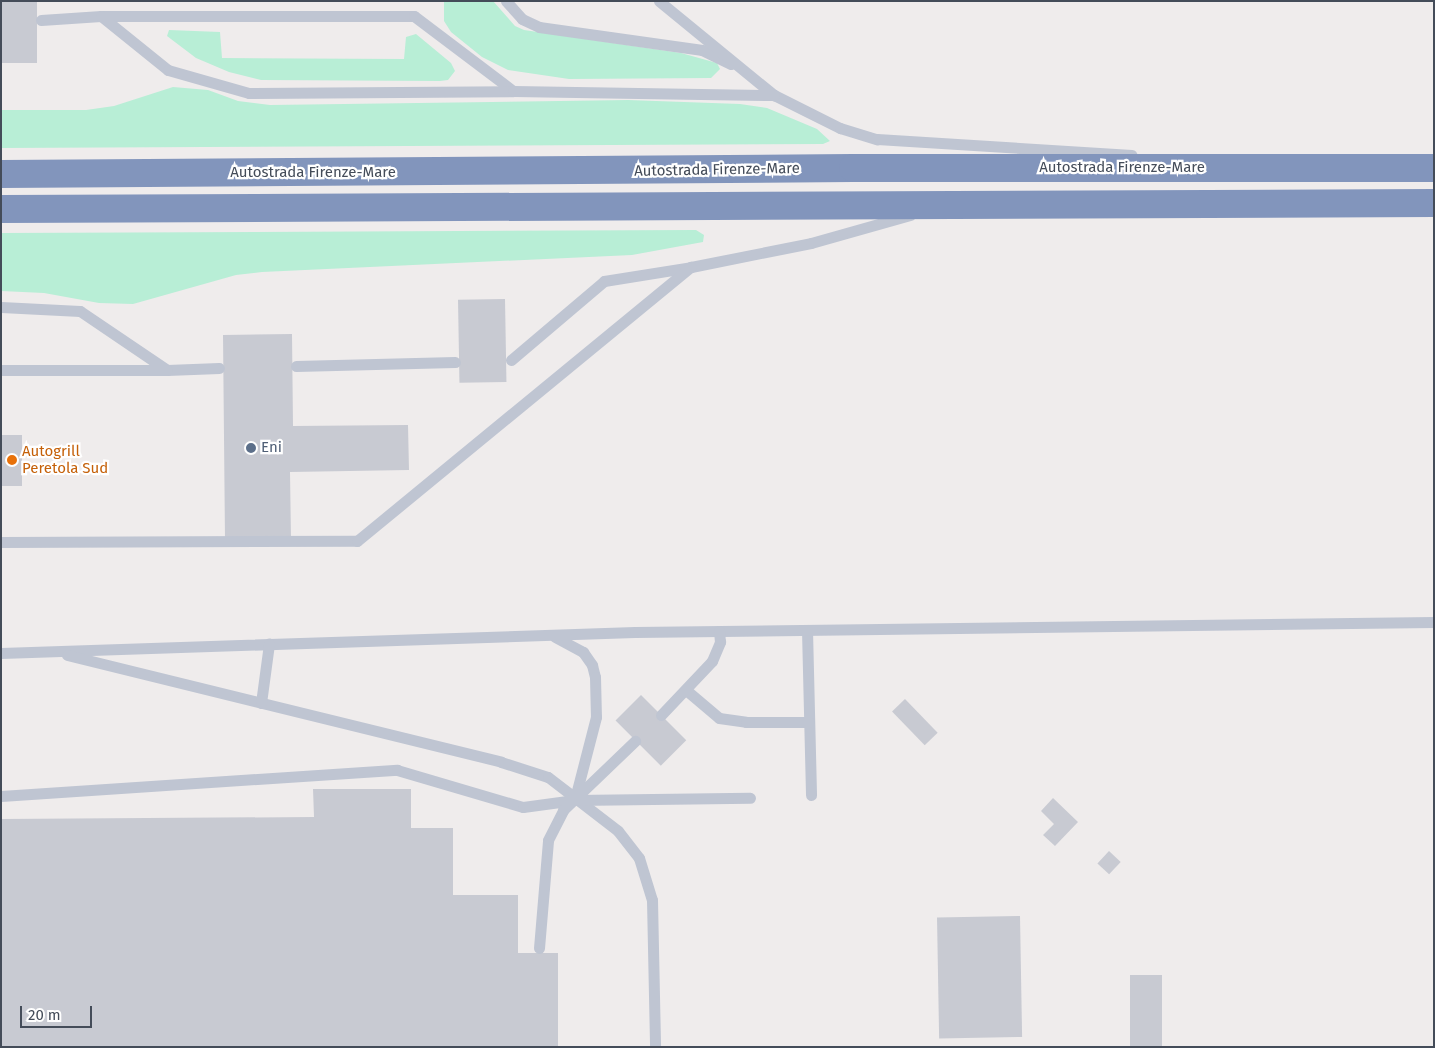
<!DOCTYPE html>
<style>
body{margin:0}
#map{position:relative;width:1435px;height:1048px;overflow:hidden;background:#efecec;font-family:"Fira Sans",sans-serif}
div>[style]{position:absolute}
.green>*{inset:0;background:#b8eed6}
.building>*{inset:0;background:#c8cad2;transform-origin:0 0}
.service>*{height:11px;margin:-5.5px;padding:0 5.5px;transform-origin:5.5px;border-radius:5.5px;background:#bfc5d2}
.motorway>*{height:28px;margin:-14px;padding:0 14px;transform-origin:14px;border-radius:14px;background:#8295bc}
.dots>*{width:14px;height:14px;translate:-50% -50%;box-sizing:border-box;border:2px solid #fff;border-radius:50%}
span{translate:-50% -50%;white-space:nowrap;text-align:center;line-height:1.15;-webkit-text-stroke:4.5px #fff;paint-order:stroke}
.street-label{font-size:15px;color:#444c59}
.service-label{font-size:15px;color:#4e5e75}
.left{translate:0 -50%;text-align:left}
.food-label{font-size:15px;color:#c56008}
.frame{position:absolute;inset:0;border:2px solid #444c59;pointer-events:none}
.scale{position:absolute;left:20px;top:1006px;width:72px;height:22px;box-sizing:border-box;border:2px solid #444c59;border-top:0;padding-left:6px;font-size:15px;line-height:18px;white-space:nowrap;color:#444c59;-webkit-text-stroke:4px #fff;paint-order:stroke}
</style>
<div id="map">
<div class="green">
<div style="clip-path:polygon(444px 1px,493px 1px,515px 26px,524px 30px,681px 53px,717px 63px,720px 69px,711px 78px,569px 79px,508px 70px,482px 57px,451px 32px,444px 21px)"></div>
<div style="clip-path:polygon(169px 30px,220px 32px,222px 58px,404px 59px,406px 37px,416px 34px,451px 63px,455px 71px,448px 80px,440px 81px,261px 80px,229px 72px,196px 58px,167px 36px)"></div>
<div style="clip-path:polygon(173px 87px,208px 90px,238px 101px,270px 105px,628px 100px,740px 104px,767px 108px,817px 129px,830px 141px,823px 144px,1px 148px,1px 110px,86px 110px,114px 106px)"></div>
<div style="clip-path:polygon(696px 230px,704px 235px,703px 242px,632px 255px,262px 272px,236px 275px,133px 304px,99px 303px,44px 293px,1px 291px,1px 233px)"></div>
</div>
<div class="building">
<div style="left:1px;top:1px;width:36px;height:62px"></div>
<div style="left:505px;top:299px;width:83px;height:47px;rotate:89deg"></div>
<div style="clip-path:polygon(292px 334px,293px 426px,408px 425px,409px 470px,290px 472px,291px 539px,225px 540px,223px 335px)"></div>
<div style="left:1px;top:435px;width:21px;height:51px"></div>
<div style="left:641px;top:695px;width:64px;height:36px;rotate:45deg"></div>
<div style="left:905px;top:699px;width:47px;height:18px;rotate:46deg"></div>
<div style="clip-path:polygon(313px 789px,411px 789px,411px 828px,453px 828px,453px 895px,518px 895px,518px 953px,558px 953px,558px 1047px,1px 1047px,1px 819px,314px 817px)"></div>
<div style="clip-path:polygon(1053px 798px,1078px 822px,1055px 846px,1043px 835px,1054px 824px,1041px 811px)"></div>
<div style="left:1109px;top:851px;width:16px;height:17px;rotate:43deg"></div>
<div style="left:1020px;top:916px;width:121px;height:83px;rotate:89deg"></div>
<div style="left:1130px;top:975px;width:32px;height:72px"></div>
</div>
<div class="service">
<div style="left:506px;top:1px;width:24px;rotate:48deg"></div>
<div style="left:522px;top:19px;width:19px;rotate:25deg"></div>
<div style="left:539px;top:27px;width:165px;rotate:8deg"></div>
<div style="left:702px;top:50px;width:32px;rotate:26deg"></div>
<div style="left:659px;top:1px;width:149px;rotate:39.3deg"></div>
<div style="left:774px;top:95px;width:74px;rotate:26.6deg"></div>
<div style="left:840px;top:128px;width:39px;rotate:17deg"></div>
<div style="left:877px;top:139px;width:255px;rotate:3.6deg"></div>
<div style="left:101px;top:16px;width:313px"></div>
<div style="left:414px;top:16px;width:124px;rotate:37.1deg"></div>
<div style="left:41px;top:20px;width:60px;rotate:-3.8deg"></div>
<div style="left:101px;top:16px;width:86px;rotate:38.9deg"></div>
<div style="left:168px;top:70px;width:84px;rotate:15.9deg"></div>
<div style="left:249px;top:93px;width:264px;rotate:-0.4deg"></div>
<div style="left:513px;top:91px;width:261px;rotate:0.9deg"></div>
<div style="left:1px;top:307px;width:79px;rotate:2.9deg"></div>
<div style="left:80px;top:311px;width:105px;rotate:34.1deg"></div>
<div style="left:167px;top:370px;width:52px;rotate:-2.2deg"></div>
<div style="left:511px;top:360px;width:122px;rotate:-40.3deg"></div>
<div style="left:604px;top:281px;width:88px;rotate:-9.1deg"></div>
<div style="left:691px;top:267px;width:122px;rotate:-11.3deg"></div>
<div style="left:811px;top:243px;width:103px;rotate:-15.8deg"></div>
<div style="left:296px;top:366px;width:159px;rotate:-1.4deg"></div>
<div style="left:1px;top:370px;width:166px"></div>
<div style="left:1px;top:542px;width:356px;rotate:-0.2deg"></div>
<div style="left:357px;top:541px;width:432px;rotate:-39.4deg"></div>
<div style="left:807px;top:630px;width:165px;rotate:88.6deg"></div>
<div style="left:555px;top:637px;width:32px;rotate:28deg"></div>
<div style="left:583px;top:652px;width:16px;rotate:55deg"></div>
<div style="left:592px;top:665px;width:12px;rotate:76deg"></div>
<div style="left:595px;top:677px;width:40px;rotate:88.6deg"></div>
<div style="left:596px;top:717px;width:84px;rotate:104.5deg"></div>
<div style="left:1px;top:653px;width:634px;rotate:-1.9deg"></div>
<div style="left:635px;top:632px;width:799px;rotate:-0.72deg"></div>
<div style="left:67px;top:655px;width:447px;rotate:13.8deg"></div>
<div style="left:501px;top:762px;width:49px;rotate:17.7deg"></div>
<div style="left:548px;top:777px;width:88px;rotate:37.6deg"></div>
<div style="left:618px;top:831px;width:34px;rotate:52deg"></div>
<div style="left:639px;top:858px;width:44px;rotate:72.8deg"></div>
<div style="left:652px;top:900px;width:147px;rotate:88.8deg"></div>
<div style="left:686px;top:690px;width:43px;rotate:40.3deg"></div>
<div style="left:719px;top:718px;width:27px;rotate:8deg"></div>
<div style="left:746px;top:722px;width:63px"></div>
<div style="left:261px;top:703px;width:60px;rotate:-82.3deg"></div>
<div style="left:661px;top:715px;width:74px;rotate:-46.6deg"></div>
<div style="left:712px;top:661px;width:21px;rotate:-67deg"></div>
<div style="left:720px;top:642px;width:11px;rotate:-95deg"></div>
<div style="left:1px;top:796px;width:397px;rotate:-3.8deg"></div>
<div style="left:397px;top:770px;width:131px;rotate:16.4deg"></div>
<div style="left:523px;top:807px;width:52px;rotate:-7.7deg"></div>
<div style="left:575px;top:800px;width:175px;rotate:-0.7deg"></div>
<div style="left:539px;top:948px;width:108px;rotate:-85.2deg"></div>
<div style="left:548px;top:840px;width:34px;rotate:-63deg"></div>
<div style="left:563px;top:810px;width:100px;rotate:-43.8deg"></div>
</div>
<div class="motorway">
<div style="left:1px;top:174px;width:852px;rotate:-0.4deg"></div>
<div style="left:853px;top:168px;width:581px"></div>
<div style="left:1px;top:209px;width:1433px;rotate:-0.24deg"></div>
</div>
<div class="dots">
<div style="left:251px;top:448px;background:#5c6f8a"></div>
<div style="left:12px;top:460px;background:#e8710a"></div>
</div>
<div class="street-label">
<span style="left:1122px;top:168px">Autostrada Firenze-Mare</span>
<span style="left:717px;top:170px;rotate:-1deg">Autostrada Firenze-Mare</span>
<span style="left:313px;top:173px">Autostrada Firenze-Mare</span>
</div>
<div class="service-label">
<span class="left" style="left:261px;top:448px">Eni</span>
</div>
<div class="food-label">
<span class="left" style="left:22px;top:460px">Autogrill<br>Peretola Sud</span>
</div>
<div class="frame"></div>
<div class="scale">20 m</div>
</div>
